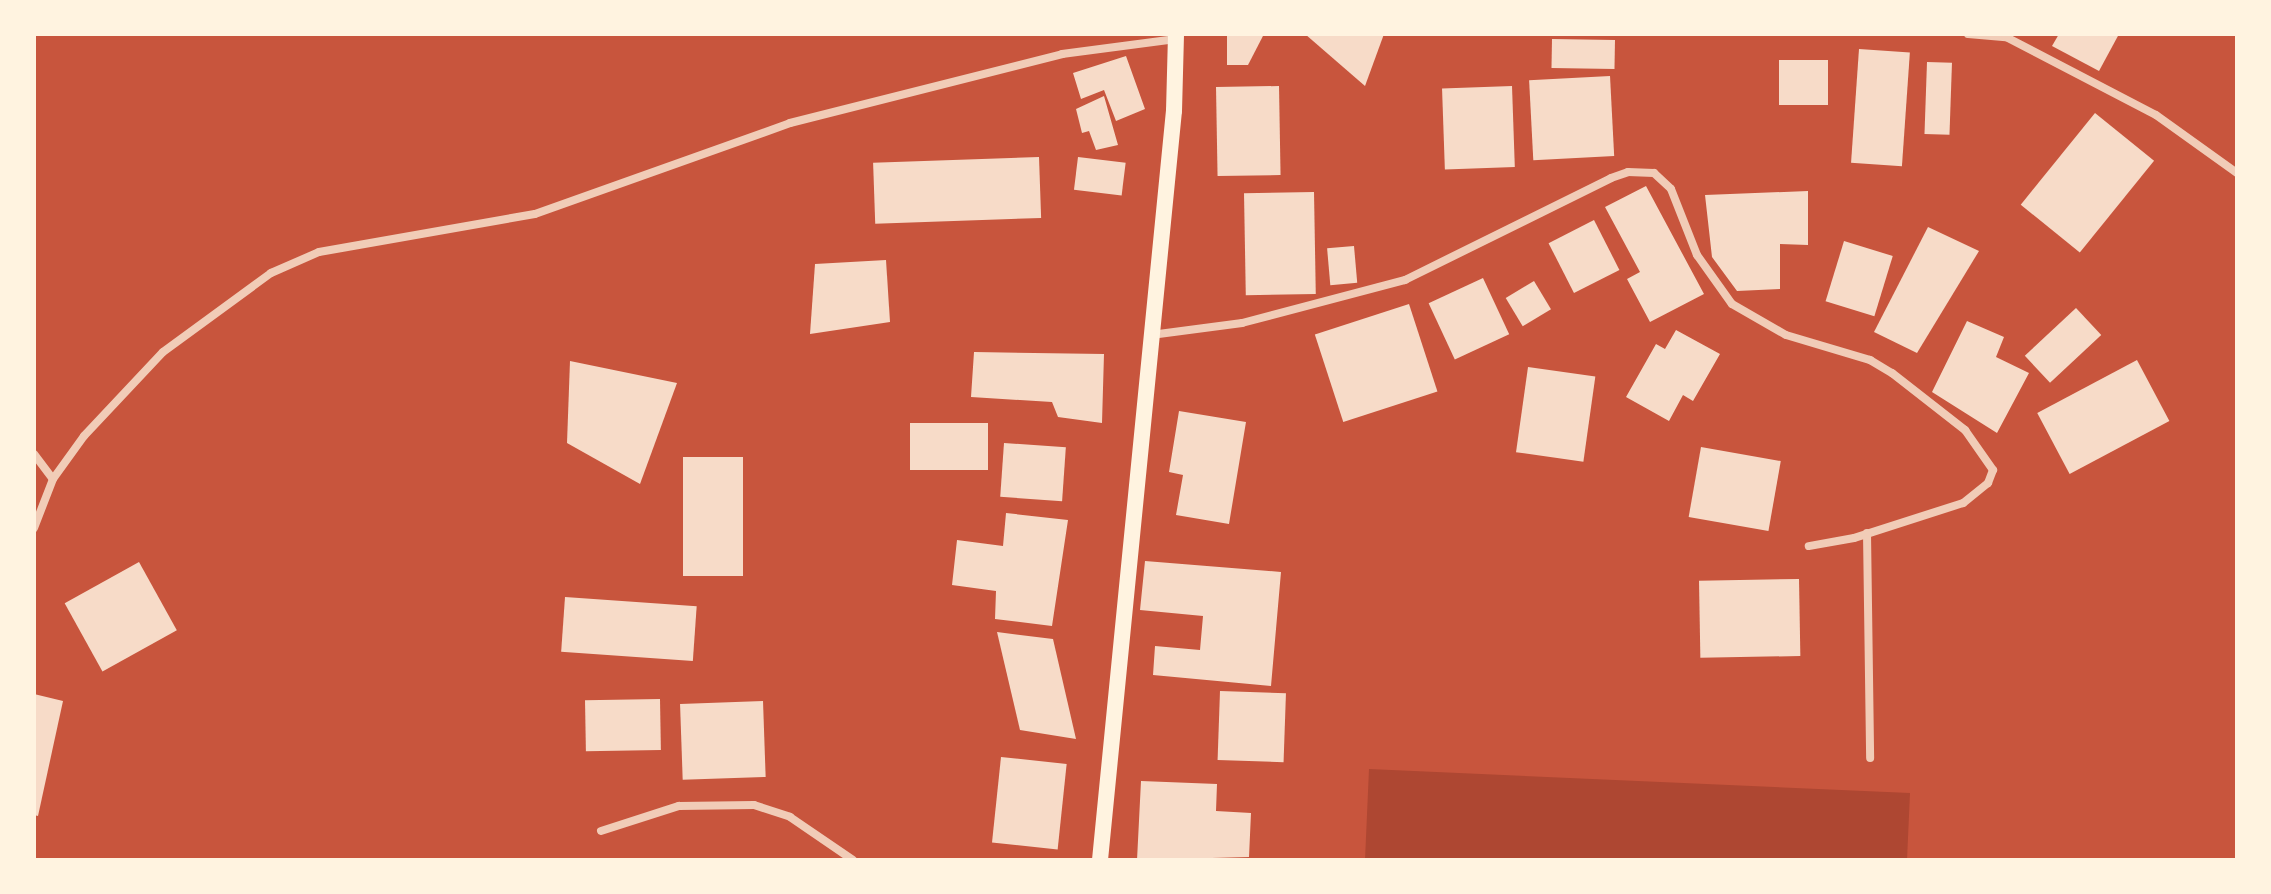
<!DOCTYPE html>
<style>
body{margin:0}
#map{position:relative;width:2271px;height:894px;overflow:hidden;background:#c8553d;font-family:"Crimson Pro",serif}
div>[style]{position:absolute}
.green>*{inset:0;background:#ae4732}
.building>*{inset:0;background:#f7dbc8;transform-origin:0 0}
.minor>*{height:8px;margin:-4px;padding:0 4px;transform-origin:4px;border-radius:4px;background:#f1ccb7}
.secondary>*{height:16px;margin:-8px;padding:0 8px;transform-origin:8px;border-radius:8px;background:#fff3e0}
span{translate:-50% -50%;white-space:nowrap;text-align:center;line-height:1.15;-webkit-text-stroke:6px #fff3e0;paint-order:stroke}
.frame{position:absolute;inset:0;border:36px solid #fff3e0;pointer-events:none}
</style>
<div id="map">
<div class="green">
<div style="clip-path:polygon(1369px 769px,1910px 793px,1907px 860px,1365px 860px)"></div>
</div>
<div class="building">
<div style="clip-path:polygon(1227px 34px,1264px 34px,1248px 65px,1227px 65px)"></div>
<div style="clip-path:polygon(1305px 34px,1384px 34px,1365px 86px)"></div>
<div style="clip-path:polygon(2059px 34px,2119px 34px,2099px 71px,2052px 46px)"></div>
<div style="left:1552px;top:39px;width:63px;height:29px;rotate:1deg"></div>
<div style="left:1859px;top:49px;width:51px;height:114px;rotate:4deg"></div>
<div style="clip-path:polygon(1126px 56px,1145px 109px,1116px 121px,1104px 90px,1081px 99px,1073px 73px)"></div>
<div style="left:1779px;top:60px;width:49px;height:45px"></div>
<div style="left:1927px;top:62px;width:25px;height:72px;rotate:2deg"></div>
<div style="left:1610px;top:76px;width:80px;height:81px;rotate:87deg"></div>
<div style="left:1279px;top:86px;width:89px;height:63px;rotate:89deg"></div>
<div style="left:1512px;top:86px;width:81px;height:70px;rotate:88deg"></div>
<div style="clip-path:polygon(1104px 96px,1118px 145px,1096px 150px,1089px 131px,1082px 133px,1076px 109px)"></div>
<div style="left:2095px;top:113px;width:76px;height:118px;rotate:39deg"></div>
<div style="left:1039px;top:157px;width:61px;height:166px;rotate:88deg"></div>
<div style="left:1078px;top:157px;width:48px;height:33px;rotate:7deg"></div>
<div style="clip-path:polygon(1646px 186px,1704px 294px,1650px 322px,1627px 279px,1640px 272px,1605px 207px)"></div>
<div style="clip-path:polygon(1808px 191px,1808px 245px,1780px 244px,1780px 289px,1737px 291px,1712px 257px,1705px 195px)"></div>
<div style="left:1314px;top:192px;width:102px;height:70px;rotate:89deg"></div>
<div style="left:1594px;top:220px;width:56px;height:51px;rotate:63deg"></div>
<div style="clip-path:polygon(1928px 227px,1979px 251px,1917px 353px,1874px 332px)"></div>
<div style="left:1844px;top:241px;width:51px;height:63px;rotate:17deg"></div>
<div style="left:1354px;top:246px;width:37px;height:27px;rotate:85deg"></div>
<div style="clip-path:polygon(886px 260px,890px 322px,810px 334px,815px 264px)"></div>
<div style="left:1483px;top:278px;width:62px;height:60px;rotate:65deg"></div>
<div style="left:1534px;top:281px;width:33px;height:33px;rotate:59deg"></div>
<div style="left:1409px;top:304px;width:92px;height:99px;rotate:72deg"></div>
<div style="left:2076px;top:308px;width:37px;height:70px;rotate:47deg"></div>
<div style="clip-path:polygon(1967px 321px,2004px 337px,1996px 357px,2029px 373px,1997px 433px,1932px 392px)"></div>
<div style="clip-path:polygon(1676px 330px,1720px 354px,1693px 401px,1683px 395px,1669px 421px,1626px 397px,1656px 344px,1665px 349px)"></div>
<div style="clip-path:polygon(974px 352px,1104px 354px,1102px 423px,1058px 417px,1052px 402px,971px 397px)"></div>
<div style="left:2137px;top:360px;width:69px;height:113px;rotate:62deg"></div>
<div style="clip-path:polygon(570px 361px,677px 383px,640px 484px,567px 443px)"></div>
<div style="left:1528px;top:367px;width:68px;height:86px;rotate:8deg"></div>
<div style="clip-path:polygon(1179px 411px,1246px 422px,1229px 524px,1176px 515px,1183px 475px,1169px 472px)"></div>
<div style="left:910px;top:423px;width:78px;height:47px"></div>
<div style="left:1004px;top:443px;width:62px;height:54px;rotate:4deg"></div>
<div style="left:1701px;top:447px;width:81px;height:71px;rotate:10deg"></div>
<div style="left:683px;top:457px;width:60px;height:119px"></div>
<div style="clip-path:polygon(1006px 513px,1068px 520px,1052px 626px,995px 619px,996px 591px,952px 585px,957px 540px,1003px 546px)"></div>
<div style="clip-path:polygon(1145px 561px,1281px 572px,1271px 686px,1153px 675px,1155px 646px,1200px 650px,1203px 616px,1140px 610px)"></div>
<div style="left:139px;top:562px;width:78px;height:85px;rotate:61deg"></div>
<div style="left:1799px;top:579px;width:77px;height:100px;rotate:89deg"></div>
<div style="left:565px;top:597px;width:132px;height:55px;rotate:4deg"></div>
<div style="clip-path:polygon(997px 632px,1053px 639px,1076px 739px,1020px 730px)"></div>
<div style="left:1220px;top:691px;width:66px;height:69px;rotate:2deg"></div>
<div style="clip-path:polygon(34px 694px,63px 701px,38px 816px,34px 815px)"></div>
<div style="left:660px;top:699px;width:51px;height:75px;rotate:89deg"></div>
<div style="left:763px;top:701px;width:76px;height:83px;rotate:88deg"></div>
<div style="left:1001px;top:757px;width:66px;height:86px;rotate:6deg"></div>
<div style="clip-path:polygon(1141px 781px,1217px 784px,1216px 811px,1251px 813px,1249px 857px,1137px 860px)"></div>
</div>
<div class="minor">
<div style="left:1968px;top:34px;width:38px;rotate:5deg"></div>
<div style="left:2006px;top:37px;width:169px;rotate:27.5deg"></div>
<div style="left:2156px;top:115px;width:100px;rotate:35.6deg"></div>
<div style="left:1151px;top:335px;width:92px;rotate:-7.5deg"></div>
<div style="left:1242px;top:323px;width:169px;rotate:-14.8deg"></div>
<div style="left:1405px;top:280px;width:230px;rotate:-26.3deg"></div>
<div style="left:1611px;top:178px;width:18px;rotate:-19deg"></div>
<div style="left:1628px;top:172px;width:26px;rotate:2deg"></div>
<div style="left:1654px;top:173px;width:23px;rotate:43deg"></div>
<div style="left:1671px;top:189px;width:71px;rotate:68.5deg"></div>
<div style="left:1697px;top:255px;width:60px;rotate:54.5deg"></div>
<div style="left:1732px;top:304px;width:62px;rotate:29.9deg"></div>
<div style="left:1786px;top:335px;width:88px;rotate:16.6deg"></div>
<div style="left:1870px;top:360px;width:26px;rotate:31deg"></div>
<div style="left:1892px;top:373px;width:93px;rotate:38deg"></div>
<div style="left:1965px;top:430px;width:49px;rotate:55deg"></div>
<div style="left:1993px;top:470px;width:14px;rotate:111deg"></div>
<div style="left:1988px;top:483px;width:32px;rotate:141deg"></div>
<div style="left:1963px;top:503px;width:114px;rotate:162.2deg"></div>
<div style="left:1854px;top:538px;width:46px;rotate:169.9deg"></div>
<div style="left:34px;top:454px;width:31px;rotate:53deg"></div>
<div style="left:34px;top:528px;width:53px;rotate:-68.8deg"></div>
<div style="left:53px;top:479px;width:53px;rotate:-54.2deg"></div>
<div style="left:84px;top:436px;width:115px;rotate:-46.8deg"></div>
<div style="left:163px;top:352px;width:134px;rotate:-36.2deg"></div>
<div style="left:271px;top:273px;width:52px;rotate:-23.6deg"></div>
<div style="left:319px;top:252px;width:219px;rotate:-10deg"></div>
<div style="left:535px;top:214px;width:271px;rotate:-19.6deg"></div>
<div style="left:790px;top:123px;width:281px;rotate:-14.2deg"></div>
<div style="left:1062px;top:54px;width:115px;rotate:-7.5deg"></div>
<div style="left:1867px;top:533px;width:225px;rotate:89.2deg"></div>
<div style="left:601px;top:831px;width:82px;rotate:-17.8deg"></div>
<div style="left:679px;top:806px;width:75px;rotate:-0.8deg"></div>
<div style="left:754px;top:805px;width:38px;rotate:18deg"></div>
<div style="left:790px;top:817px;width:76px;rotate:34.3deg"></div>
</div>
<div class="secondary">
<div style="left:1100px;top:860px;width:753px;rotate:-84.36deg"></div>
<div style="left:1174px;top:111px;width:77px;rotate:-88.5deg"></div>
</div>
<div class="frame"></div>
</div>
